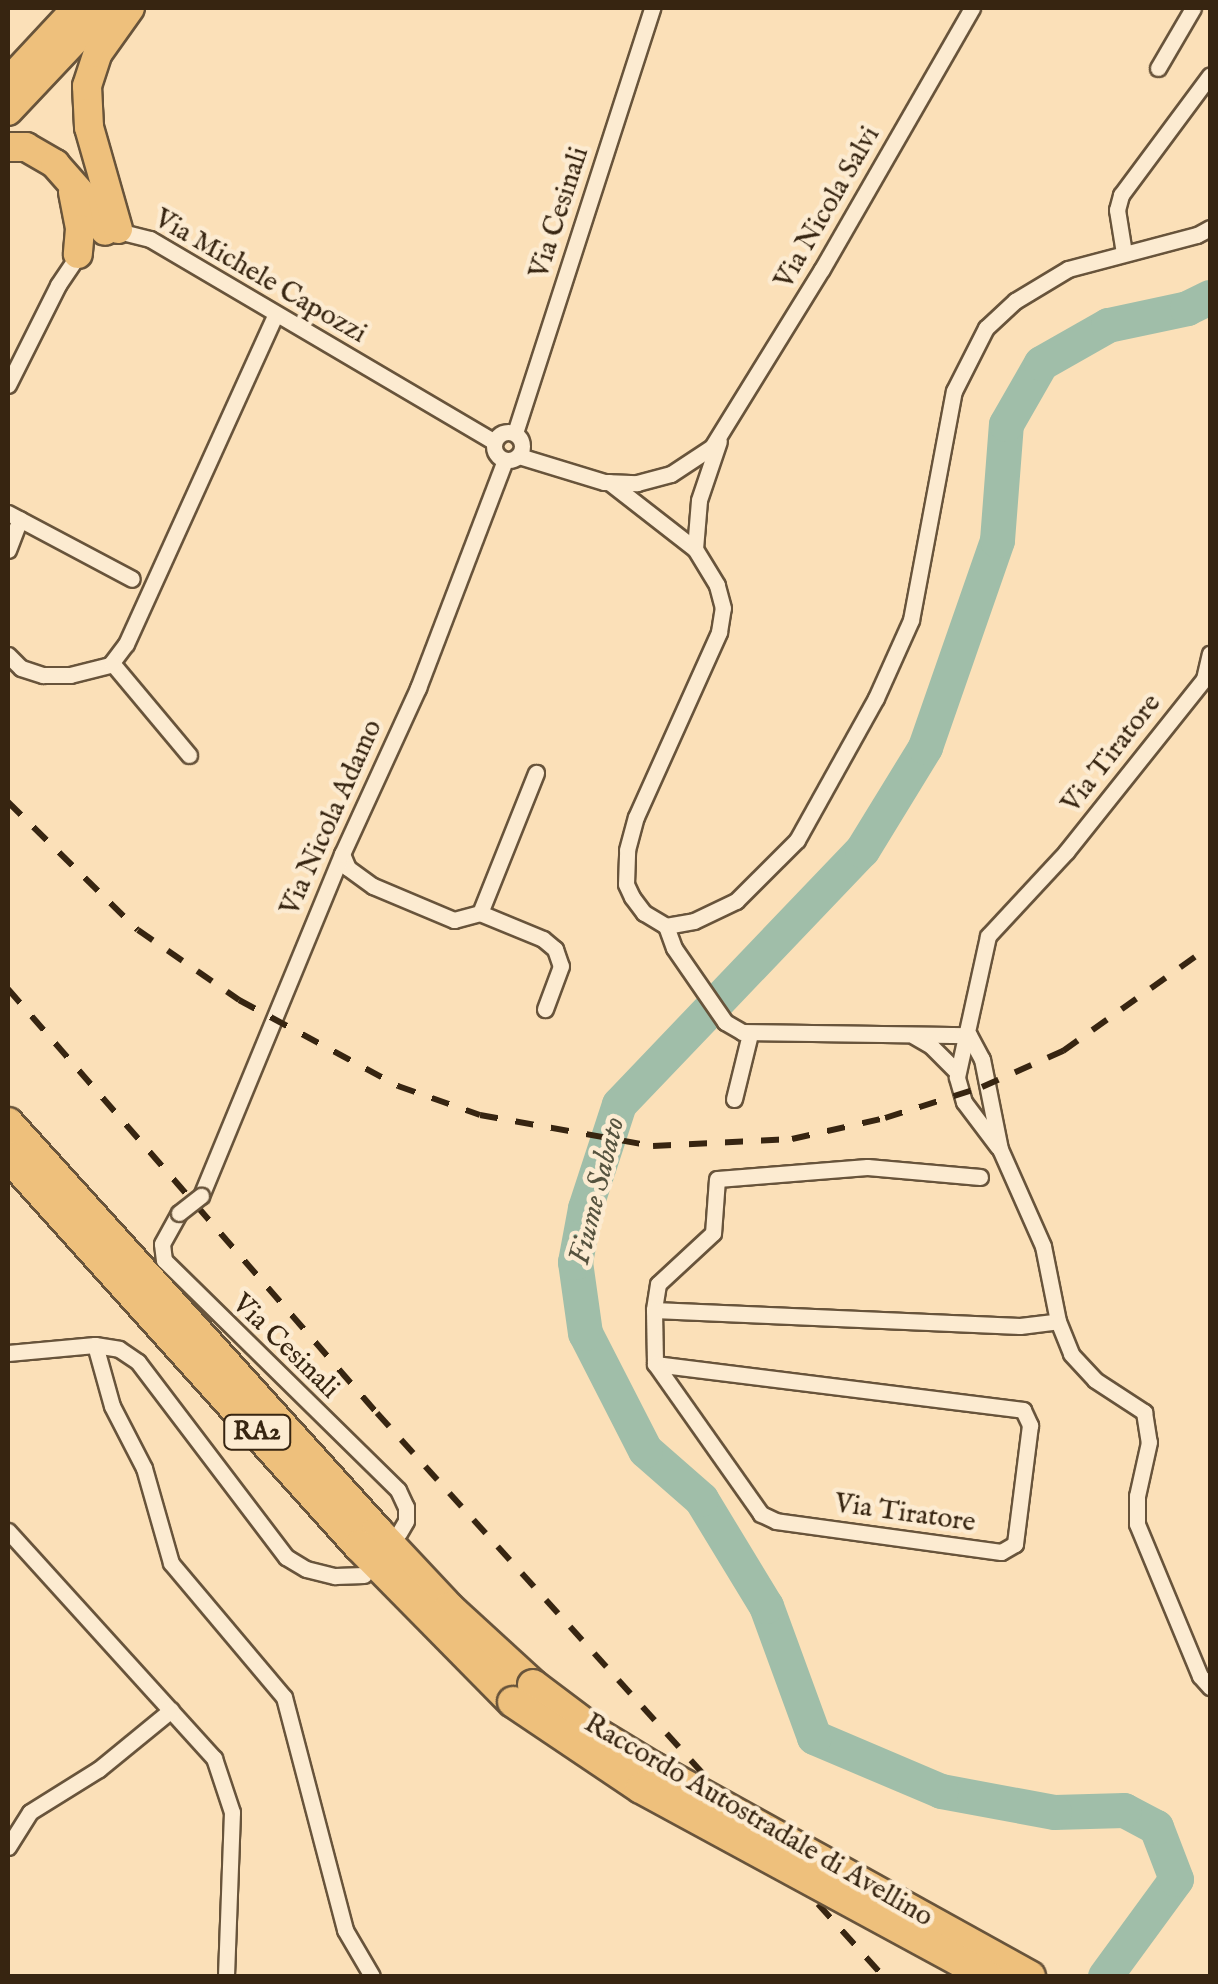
<!DOCTYPE html>
<style>
body{margin:0}
#map{position:relative;width:1218px;height:1984px;overflow:hidden;background:#fbe0b8;font-family:"IM FELL English",serif}
div>[style]{position:absolute}
.river>*{height:35px;margin:-17.5px;padding:0 17.5px;transform-origin:17.5px;border-radius:17.5px;background:#a0bea9}
.roads{filter:drop-shadow(2px 0 #68543b) drop-shadow(-2px 0 #68543b) drop-shadow(0 2px #68543b) drop-shadow(0 -2px #68543b)}
.minor>*{height:15px;margin:-7.5px;padding:0 7.5px;transform-origin:7.5px;border-radius:7.5px;background:#fcebd1}
.minor>.ring{margin:-7.5px;padding:0;box-sizing:content-box;background:none;border:15px solid #fcebd1;border-radius:50%}
.trunk>*{height:28px;margin:-14px;padding:0 14px;transform-origin:14px;border-radius:14px;background:#eec07c}
.motorway>*{height:30px;margin:-15px;padding:0 15px;transform-origin:15px;border-radius:15px;background:#eec07c}
.rail>*{height:6px;margin-top:-3px;transform-origin:0;background:repeating-linear-gradient(90deg,#372511 0 18px,transparent 0 36px)}
.bridges{filter:drop-shadow(2px 0 #68543b) drop-shadow(-2px 0 #68543b) drop-shadow(0 2px #68543b) drop-shadow(0 -2px #68543b)}
.minor-bridge>*{height:15px;margin:-7.5px;padding:0 7.5px;transform-origin:7.5px;border-radius:7.5px;background:#fcebd1}
.motorway-bridge>*{height:30px;margin:-15px;padding:0 15px;transform-origin:15px;border-radius:15px;background:#eec07c}
span{translate:-50% -50%;white-space:nowrap;text-align:center;line-height:1.15;-webkit-text-stroke:9px #fcebd1;paint-order:stroke}
.shield-label span{padding:2px 8px;background:#fcebd1;border:2px solid;border-radius:8px;-webkit-text-stroke-width:0}
.shield-label{font-size:25px;color:#372511;font-weight:700}
.street-label{font-size:28px;color:#372511}
.water-label{font-size:30px;color:#56533f;font-style:italic}
.frame{position:absolute;inset:0;border:10px solid #372511;pointer-events:none}
</style>
<div id="map">
<div class="river">
<div style="left:1105px;top:1976px;width:120px;rotate:-53.8deg"></div>
<div style="left:1176px;top:1879px;width:56px;rotate:-111deg"></div>
<div style="left:1156px;top:1827px;width:36px;rotate:-152deg"></div>
<div style="left:1124px;top:1810px;width:70px;rotate:178.4deg"></div>
<div style="left:1054px;top:1812px;width:115px;rotate:-169.5deg"></div>
<div style="left:941px;top:1791px;width:138px;rotate:-157deg"></div>
<div style="left:814px;top:1737px;width:140px;rotate:-110.1deg"></div>
<div style="left:766px;top:1606px;width:125px;rotate:-121.3deg"></div>
<div style="left:701px;top:1499px;width:74px;rotate:-138.8deg"></div>
<div style="left:645px;top:1450px;width:131px;rotate:-117.1deg"></div>
<div style="left:585px;top:1333px;width:72px;rotate:-98deg"></div>
<div style="left:575px;top:1262px;width:55px;rotate:-79.5deg"></div>
<div style="left:585px;top:1208px;width:109px;rotate:-71.9deg"></div>
<div style="left:619px;top:1104px;width:352px;rotate:-46.3deg"></div>
<div style="left:862px;top:850px;width:121px;rotate:-58.5deg"></div>
<div style="left:925px;top:747px;width:219px;rotate:-70.8deg"></div>
<div style="left:997px;top:540px;width:116px;rotate:-85.6deg"></div>
<div style="left:1006px;top:424px;width:70px;rotate:-60.2deg"></div>
<div style="left:1041px;top:363px;width:77px;rotate:-29.6deg"></div>
<div style="left:1108px;top:325px;width:81px;rotate:-12.1deg"></div>
<div style="left:1187px;top:308px;width:25px;rotate:-26deg"></div>
</div>
<div class="roads">
<div class="minor">
<div style="left:1158px;top:68px;width:69px;rotate:-59.7deg"></div>
<div style="left:114px;top:230px;width:37px;rotate:14deg"></div>
<div style="left:150px;top:239px;width:399px;rotate:30.5deg"></div>
<div style="left:1124px;top:253px;width:44px;rotate:-99.2deg"></div>
<div style="left:1117px;top:210px;width:16px;rotate:-75deg"></div>
<div style="left:1121px;top:195px;width:149px;rotate:-53.4deg"></div>
<div style="left:8px;top:385px;width:112px;rotate:-63.4deg"></div>
<div style="left:58px;top:285px;width:45px;rotate:-56deg"></div>
<div class="ring" style="left:494px;top:432px;width:13px;height:13px"></div>
<div style="left:515px;top:433px;width:447px;rotate:-72.1deg"></div>
<div style="left:519px;top:456px;width:89px;rotate:17deg"></div>
<div style="left:604px;top:482px;width:33px;rotate:2deg"></div>
<div style="left:637px;top:483px;width:35px;rotate:-15deg"></div>
<div style="left:671px;top:474px;width:49px;rotate:-33.4deg"></div>
<div style="left:712px;top:447px;width:209px;rotate:-58.3deg"></div>
<div style="left:822px;top:269px;width:301px;rotate:-60.1deg"></div>
<div style="left:609px;top:482px;width:109px;rotate:37.9deg"></div>
<div style="left:695px;top:549px;width:49px;rotate:-85.3deg"></div>
<div style="left:699px;top:500px;width:62px;rotate:-71.3deg"></div>
<div style="left:8px;top:513px;width:140px;rotate:28deg"></div>
<div style="left:8px;top:550px;width:33px;rotate:-69deg"></div>
<div style="left:8px;top:655px;width:18px;rotate:45deg"></div>
<div style="left:21px;top:668px;width:23px;rotate:18deg"></div>
<div style="left:43px;top:675px;width:27px"></div>
<div style="left:70px;top:675px;width:41px;rotate:-14deg"></div>
<div style="left:110px;top:665px;width:26px;rotate:-53deg"></div>
<div style="left:126px;top:644px;width:362px;rotate:-65.6deg"></div>
<div style="left:112px;top:663px;width:120px;rotate:50.1deg"></div>
<div style="left:342px;top:854px;width:15px;rotate:67deg"></div>
<div style="left:348px;top:868px;width:31px;rotate:36deg"></div>
<div style="left:373px;top:886px;width:88px;rotate:22.8deg"></div>
<div style="left:454px;top:920px;width:27px;rotate:-15deg"></div>
<div style="left:480px;top:913px;width:68px;rotate:22.4deg"></div>
<div style="left:543px;top:939px;width:16px;rotate:40deg"></div>
<div style="left:555px;top:949px;width:18px;rotate:71deg"></div>
<div style="left:561px;top:966px;width:46px;rotate:110.4deg"></div>
<div style="left:480px;top:913px;width:151px;rotate:-68.2deg"></div>
<div style="left:666px;top:926px;width:28px;rotate:-10deg"></div>
<div style="left:694px;top:921px;width:47px;rotate:-25.5deg"></div>
<div style="left:736px;top:901px;width:86px;rotate:-45deg"></div>
<div style="left:797px;top:840px;width:162px;rotate:-60.9deg"></div>
<div style="left:876px;top:698px;width:85px;rotate:-65.8deg"></div>
<div style="left:911px;top:620px;width:233px;rotate:-79.4deg"></div>
<div style="left:954px;top:391px;width:71px;rotate:-63.1deg"></div>
<div style="left:986px;top:328px;width:40px;rotate:-43deg"></div>
<div style="left:1015px;top:301px;width:62px;rotate:-31.1deg"></div>
<div style="left:1068px;top:269px;width:133px;rotate:-14.8deg"></div>
<div style="left:1197px;top:235px;width:15px;rotate:-28deg"></div>
<div style="left:666px;top:926px;width:26px;rotate:-149deg"></div>
<div style="left:644px;top:913px;width:20px;rotate:-127deg"></div>
<div style="left:632px;top:897px;width:14px;rotate:-115deg"></div>
<div style="left:626px;top:884px;width:34px;rotate:-88deg"></div>
<div style="left:627px;top:850px;width:34px;rotate:-75deg"></div>
<div style="left:636px;top:817px;width:203px;rotate:-65.8deg"></div>
<div style="left:719px;top:632px;width:24px;rotate:-81deg"></div>
<div style="left:723px;top:608px;width:24px;rotate:-105deg"></div>
<div style="left:717px;top:585px;width:42px;rotate:-121.4deg"></div>
<div style="left:666px;top:926px;width:23px;rotate:70deg"></div>
<div style="left:674px;top:948px;width:90px;rotate:55.4deg"></div>
<div style="left:725px;top:1022px;width:20px;rotate:30deg"></div>
<div style="left:742px;top:1032px;width:227px;rotate:0.8deg"></div>
<div style="left:969px;top:1035px;width:27px;rotate:62deg"></div>
<div style="left:982px;top:1059px;width:92px;rotate:78.7deg"></div>
<div style="left:1000px;top:1149px;width:106px;rotate:66.1deg"></div>
<div style="left:1043px;top:1246px;width:76px;rotate:78.7deg"></div>
<div style="left:1058px;top:1321px;width:35px;rotate:68deg"></div>
<div style="left:1071px;top:1354px;width:35px;rotate:47deg"></div>
<div style="left:1095px;top:1380px;width:59px;rotate:33.1deg"></div>
<div style="left:1144px;top:1412px;width:30px;rotate:81deg"></div>
<div style="left:1149px;top:1442px;width:55px;rotate:102.5deg"></div>
<div style="left:1137px;top:1496px;width:28px;rotate:90deg"></div>
<div style="left:1137px;top:1524px;width:165px;rotate:67.5deg"></div>
<div style="left:1200px;top:1676px;width:15px;rotate:48deg"></div>
<div style="left:914px;top:1036px;width:20px;rotate:30deg"></div>
<div style="left:931px;top:1046px;width:37px;rotate:45deg"></div>
<div style="left:734px;top:1099px;width:67px;rotate:-76.2deg"></div>
<div style="left:998px;top:1147px;width:56px;rotate:-127.1deg"></div>
<div style="left:964px;top:1102px;width:26px;rotate:-106deg"></div>
<div style="left:957px;top:1077px;width:144px;rotate:-77.6deg"></div>
<div style="left:988px;top:936px;width:115px;rotate:-47.1deg"></div>
<div style="left:1066px;top:852px;width:221px;rotate:-51.4deg"></div>
<div style="left:1204px;top:679px;width:26px;rotate:-77deg"></div>
<div style="left:980px;top:1177px;width:113px;rotate:-174.9deg"></div>
<div style="left:867px;top:1167px;width:150px;rotate:175.4deg"></div>
<div style="left:717px;top:1179px;width:54px;rotate:94.2deg"></div>
<div style="left:713px;top:1233px;width:75px;rotate:137.2deg"></div>
<div style="left:658px;top:1284px;width:26px;rotate:99deg"></div>
<div style="left:654px;top:1310px;width:366px;rotate:2.5deg"></div>
<div style="left:1020px;top:1326px;width:38px;rotate:-7deg"></div>
<div style="left:201px;top:1196px;width:370px;rotate:-67.6deg"></div>
<div style="left:342px;top:854px;width:183px;rotate:-65.4deg"></div>
<div style="left:418px;top:688px;width:244px;rotate:-69.1deg"></div>
<div style="left:179px;top:1213px;width:35px;rotate:119deg"></div>
<div style="left:162px;top:1244px;width:16px;rotate:83deg"></div>
<div style="left:164px;top:1260px;width:328px;rotate:44.5deg"></div>
<div style="left:398px;top:1490px;width:19px;rotate:65deg"></div>
<div style="left:406px;top:1507px;width:14px;rotate:90deg"></div>
<div style="left:406px;top:1521px;width:14px;rotate:120deg"></div>
<div style="left:654px;top:1310px;width:54px;rotate:88.9deg"></div>
<div style="left:655px;top:1364px;width:371px;rotate:7.1deg"></div>
<div style="left:1023px;top:1410px;width:17px;rotate:65deg"></div>
<div style="left:1030px;top:1425px;width:120px;rotate:97.2deg"></div>
<div style="left:1015px;top:1544px;width:16px;rotate:150deg"></div>
<div style="left:1001px;top:1552px;width:227px;rotate:-172.2deg"></div>
<div style="left:776px;top:1521px;width:17px;rotate:-155deg"></div>
<div style="left:761px;top:1514px;width:184px;rotate:-125.2deg"></div>
<div style="left:95px;top:1345px;width:63px;rotate:74.4deg"></div>
<div style="left:112px;top:1406px;width:70px;rotate:62.7deg"></div>
<div style="left:144px;top:1468px;width:99px;rotate:74.1deg"></div>
<div style="left:171px;top:1563px;width:175px;rotate:49.9deg"></div>
<div style="left:284px;top:1697px;width:241px;rotate:75.3deg"></div>
<div style="left:345px;top:1930px;width:53px;rotate:59.6deg"></div>
<div style="left:8px;top:1353px;width:87px;rotate:-5.3deg"></div>
<div style="left:95px;top:1345px;width:24px;rotate:9deg"></div>
<div style="left:119px;top:1349px;width:23px;rotate:34deg"></div>
<div style="left:138px;top:1362px;width:245px;rotate:52.8deg"></div>
<div style="left:286px;top:1557px;width:23px;rotate:31deg"></div>
<div style="left:306px;top:1569px;width:30px;rotate:14deg"></div>
<div style="left:335px;top:1576px;width:29px;rotate:-2deg"></div>
<div style="left:8px;top:1531px;width:307px;rotate:47.8deg"></div>
<div style="left:214px;top:1758px;width:57px;rotate:71.6deg"></div>
<div style="left:232px;top:1812px;width:164px;rotate:92.1deg"></div>
<div style="left:8px;top:1847px;width:41px;rotate:-57.8deg"></div>
<div style="left:30px;top:1812px;width:81px;rotate:-31.9deg"></div>
<div style="left:99px;top:1769px;width:93px;rotate:-39.3deg"></div>
</div>
<div class="trunk">
<div style="left:8px;top:82px;width:101px;rotate:-47deg"></div>
<div style="left:8px;top:111px;width:141px;rotate:-46.7deg"></div>
<div style="left:8px;top:147px;width:18px"></div>
<div style="left:26px;top:147px;width:34px;rotate:30deg"></div>
<div style="left:55px;top:164px;width:47px;rotate:48.5deg"></div>
<div style="left:86px;top:199px;width:37px;rotate:59deg"></div>
<div style="left:73px;top:192px;width:38px;rotate:79deg"></div>
<div style="left:80px;top:229px;width:25px;rotate:95deg"></div>
<div style="left:118px;top:229px;width:106px;rotate:-105.9deg"></div>
<div style="left:89px;top:127px;width:41px;rotate:-92.8deg"></div>
<div style="left:87px;top:86px;width:35px;rotate:-72deg"></div>
<div style="left:98px;top:53px;width:55px;rotate:-54.6deg"></div>
</div>
<div class="motorway">
<div style="left:8px;top:1123px;width:550px;rotate:47.87deg"></div>
<div style="left:377px;top:1531px;width:105px;rotate:46.9deg"></div>
<div style="left:449px;top:1608px;width:114px;rotate:42.5deg"></div>
<div style="left:8px;top:1156px;width:525px;rotate:48.01deg"></div>
<div style="left:359px;top:1546px;width:219px;rotate:45.4deg"></div>
</div>
</div>
<div class="rail">
<div style="left:8px;top:802px;width:182px;rotate:44.6deg"></div>
<div style="left:138px;top:930px;width:123px;rotate:34.7deg"></div>
<div style="left:239px;top:1000px;width:181px;rotate:28.4deg"></div>
<div style="left:398px;top:1086px;width:87px;rotate:19.5deg"></div>
<div style="left:480px;top:1115px;width:176px;rotate:10.2deg"></div>
<div style="left:653px;top:1146px;width:139px;rotate:-2.9deg"></div>
<div style="left:792px;top:1139px;width:95px;rotate:-12.7deg"></div>
<div style="left:885px;top:1118px;width:102px;rotate:-17.7deg"></div>
<div style="left:982px;top:1087px;width:89px;rotate:-24deg"></div>
<div style="left:1063px;top:1051px;width:181px;rotate:-35.5deg"></div>
<div style="left:8px;top:989px;width:562px;rotate:48.97deg"></div>
<div style="left:377px;top:1413px;width:489px;rotate:47.9deg"></div>
<div style="left:818px;top:1904px;width:97px;rotate:47.9deg"></div>
</div>
<div class="bridges">
<div class="minor-bridge">
<div style="left:179px;top:1213px;width:28px;rotate:-38deg"></div>
</div>
<div class="motorway-bridge">
<div style="left:533px;top:1685px;width:81px;rotate:37deg"></div>
<div style="left:598px;top:1734px;width:66px;rotate:31.3deg"></div>
<div style="left:654px;top:1768px;width:430px;rotate:29deg"></div>
<div style="left:513px;top:1702px;width:154px;rotate:33.9deg"></div>
<div style="left:641px;top:1788px;width:394px;rotate:28.5deg"></div>
</div>
</div>
<div class="shield-label">
<span style="left:257px;top:1432px">RA2</span>
</div>
<div class="street-label">
<span style="left:828px;top:208px;rotate:-60deg">Via Nicola Salvi</span>
<span style="left:560px;top:213px;rotate:-72deg">Via Cesinali</span>
<span style="left:260px;top:277px;rotate:30deg">Via Michele Capozzi</span>
<span style="left:1112px;top:754px;rotate:-52deg">Via Tiratore</span>
<span style="left:332px;top:818px;rotate:-66deg">Via Nicola Adamo</span>
<span style="left:285px;top:1347px;rotate:44deg">Via Cesinali</span>
<span style="left:905px;top:1514px;rotate:8deg">Via Tiratore</span>
<span style="left:758px;top:1821px;rotate:30deg">Raccordo Autostradale di Avellino</span>
</div>
<div class="water-label">
<span style="left:598px;top:1191px;rotate:-76deg">Fiume Sabato</span>
</div>
<div class="frame"></div>
</div>
